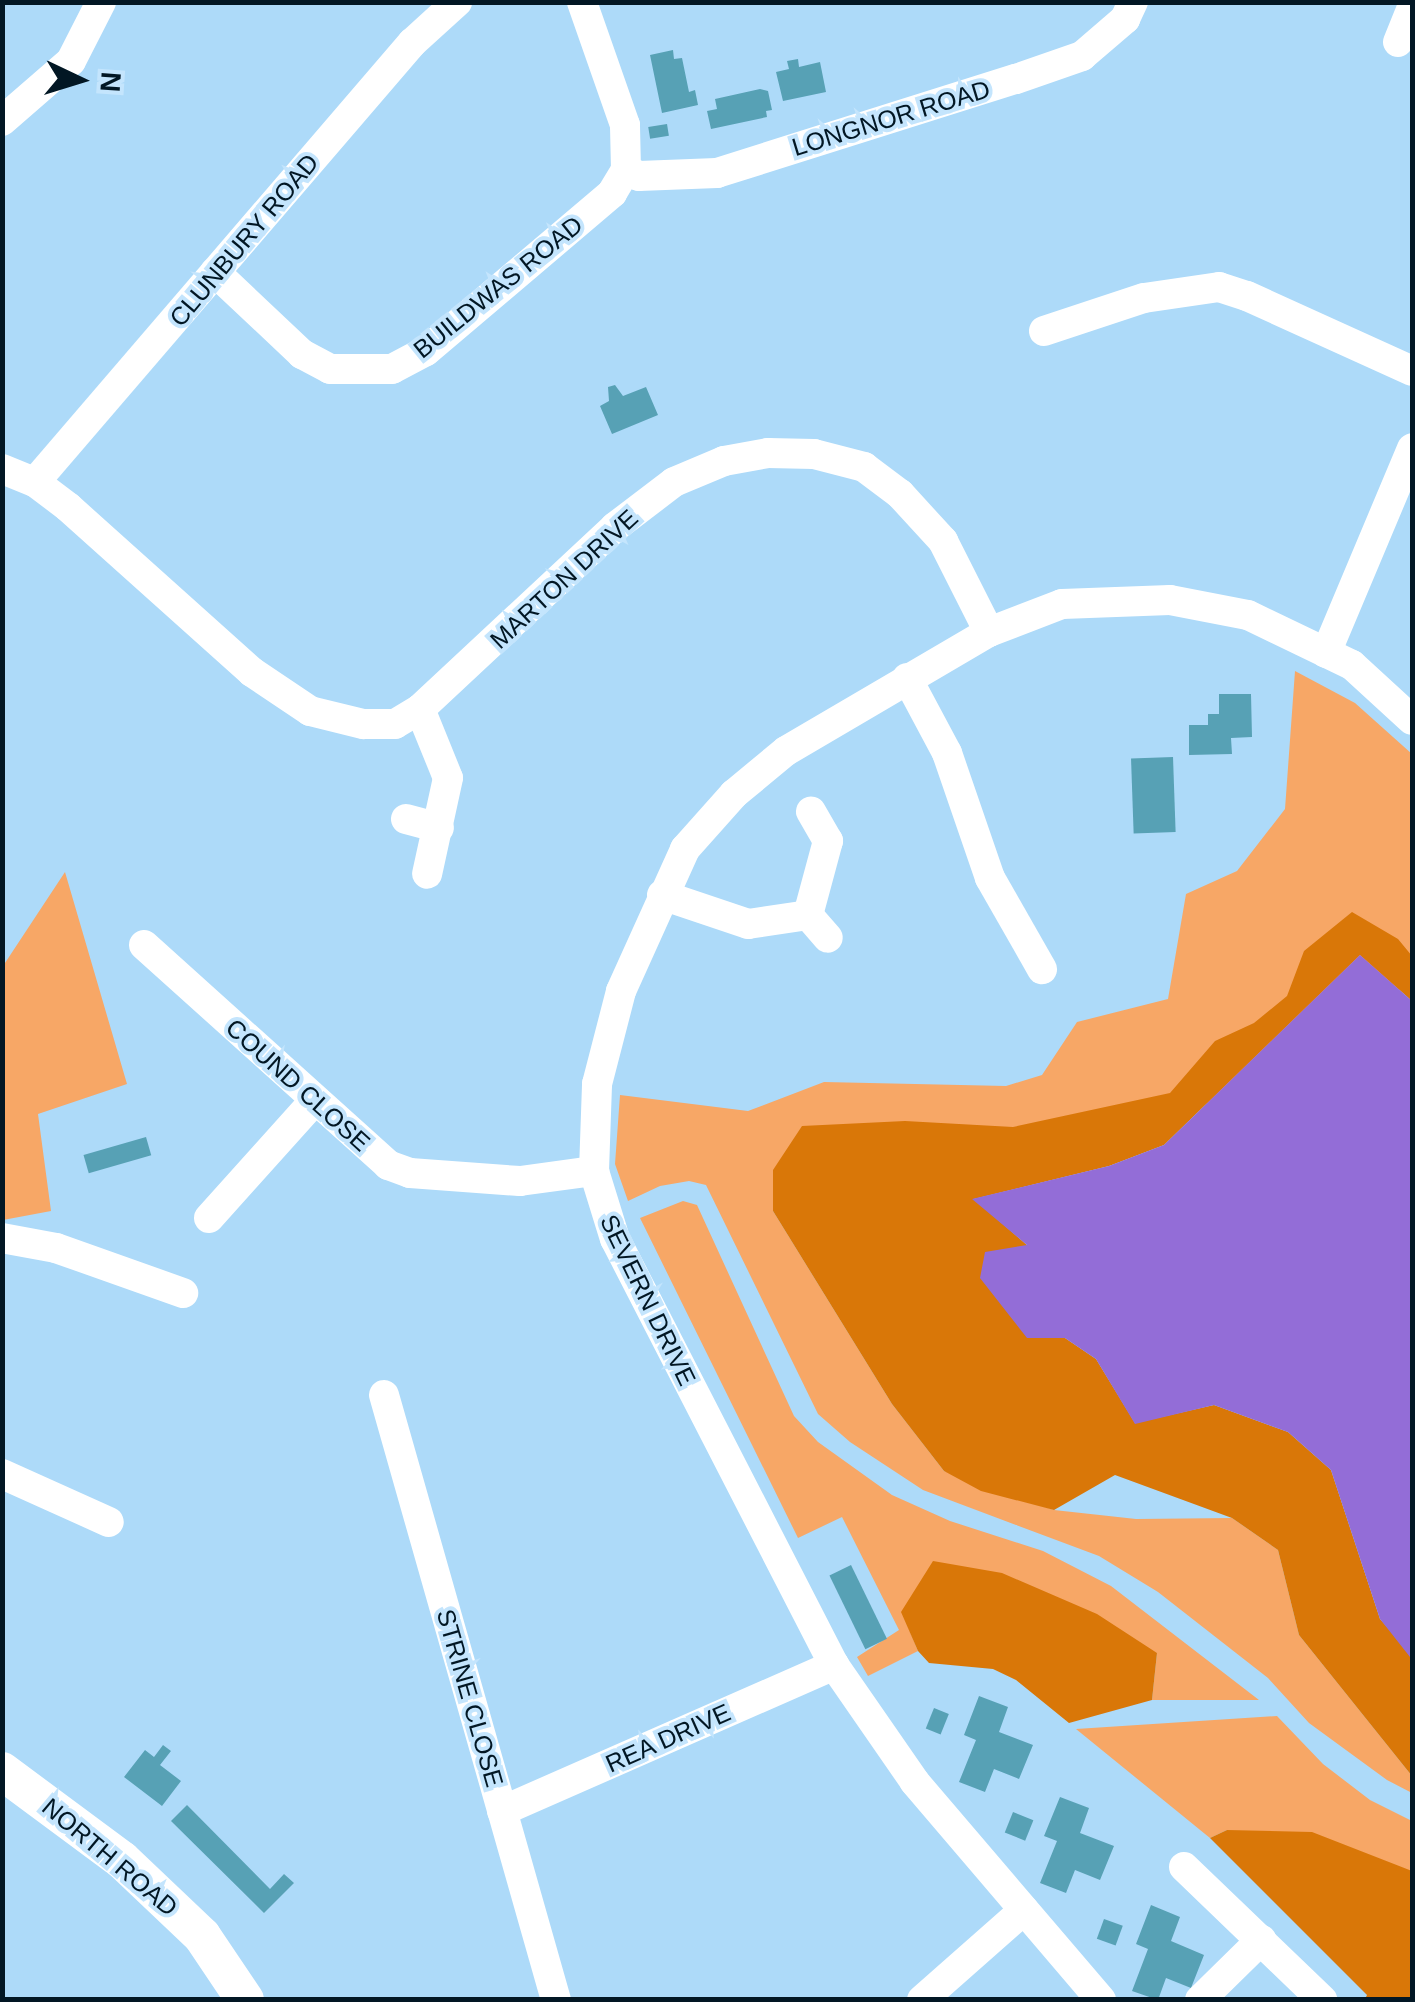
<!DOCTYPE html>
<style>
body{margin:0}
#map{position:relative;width:1415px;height:2002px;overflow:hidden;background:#addaf9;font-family:Arial,sans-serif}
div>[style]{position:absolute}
.green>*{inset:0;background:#f7a766}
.forest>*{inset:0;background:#d97708}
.water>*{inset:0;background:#936dd7}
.building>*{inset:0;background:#57a1b5;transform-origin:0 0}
.minor>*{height:30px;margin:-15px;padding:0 15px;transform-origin:15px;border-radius:15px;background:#fff}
.tertiary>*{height:38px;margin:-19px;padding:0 19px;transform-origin:19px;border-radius:19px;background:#fff}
span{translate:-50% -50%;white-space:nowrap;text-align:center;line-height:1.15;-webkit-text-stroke:8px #c4e5fd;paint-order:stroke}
.street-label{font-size:25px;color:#021724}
.frame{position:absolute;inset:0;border:5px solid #021724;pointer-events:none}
.north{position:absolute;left:30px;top:30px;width:100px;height:100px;-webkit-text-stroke:8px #c4e5fd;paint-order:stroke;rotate:94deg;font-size:28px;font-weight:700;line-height:40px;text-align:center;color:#021724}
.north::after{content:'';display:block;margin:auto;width:35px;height:45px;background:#021724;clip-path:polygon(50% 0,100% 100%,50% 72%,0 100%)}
</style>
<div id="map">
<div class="green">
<div style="clip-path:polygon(1295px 671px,1355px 703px,1412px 754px,1412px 982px,1150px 1137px,773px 1211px,892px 1404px,944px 1471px,1054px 1510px,1136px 1519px,1232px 1518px,1278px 1550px,1299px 1635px,1412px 1776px,1412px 1793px,1387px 1780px,1309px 1723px,1268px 1678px,1158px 1592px,1099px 1556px,923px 1490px,850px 1442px,818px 1414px,706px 1185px,689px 1181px,660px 1186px,628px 1201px,615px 1164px,620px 1095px,748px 1111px,824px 1082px,1006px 1086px,1042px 1075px,1077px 1022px,1168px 999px,1186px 894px,1237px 871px,1285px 809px)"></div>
<div style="clip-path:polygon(65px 872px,127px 1084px,38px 1114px,51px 1211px,3px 1220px,3px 966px)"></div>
<div style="clip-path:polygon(683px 1201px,697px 1205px,794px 1416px,818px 1442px,892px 1495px,950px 1521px,1043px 1551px,1111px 1586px,1259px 1700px,1152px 1700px,1157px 1653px,902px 1612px,918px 1651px,868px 1676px,857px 1657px,899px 1630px,842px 1517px,798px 1538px,640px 1218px)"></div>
<div style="clip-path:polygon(1277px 1716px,1323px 1764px,1370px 1800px,1412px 1821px,1412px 1871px,1227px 1830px,1210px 1838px,1076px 1729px)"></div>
</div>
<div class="forest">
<div style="clip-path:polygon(1352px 912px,1398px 939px,1412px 956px,1412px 1001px,1360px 955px,1164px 1145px,1109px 1166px,974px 1199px,1028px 1246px,1027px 1338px,1065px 1338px,1096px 1359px,1135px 1423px,1214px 1405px,1288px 1432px,1331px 1470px,1380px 1619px,1412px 1655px,1412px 1776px,1299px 1635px,1278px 1550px,1232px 1518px,1115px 1475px,1054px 1510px,981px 1491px,944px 1471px,892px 1404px,773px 1211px,773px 1170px,802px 1126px,905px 1121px,1013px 1127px,1170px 1093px,1215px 1041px,1254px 1023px,1287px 996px,1304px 951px)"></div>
<div style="clip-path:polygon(933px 1561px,1002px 1573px,1097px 1614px,1157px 1653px,1152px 1700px,1069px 1723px,1016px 1680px,993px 1669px,929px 1663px,918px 1651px,901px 1612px)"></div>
<div style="clip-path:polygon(1227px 1830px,1312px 1832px,1412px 1871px,1412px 1999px,1365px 1999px,1367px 1995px,1210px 1838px)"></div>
</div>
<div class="water">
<div style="clip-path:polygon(1360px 955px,1412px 1001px,1410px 1657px,1380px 1619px,1331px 1470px,1288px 1432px,1214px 1405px,1135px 1424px,1096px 1359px,1065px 1338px,1027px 1338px,980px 1278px,985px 1252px,1027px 1245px,972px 1199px,1109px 1166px,1164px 1145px)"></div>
</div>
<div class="building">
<div style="clip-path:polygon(673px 50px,674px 59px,682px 58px,689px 92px,695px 90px,698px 105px,662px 113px,650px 55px)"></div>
<div style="clip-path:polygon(798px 59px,799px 67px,820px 62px,826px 92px,783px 101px,776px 72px,789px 69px,787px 61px)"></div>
<div style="clip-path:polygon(760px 89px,768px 91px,772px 110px,766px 111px,767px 117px,711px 129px,707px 111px,717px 109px,715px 99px)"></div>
<div style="left:667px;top:124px;width:12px;height:19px;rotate:81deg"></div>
<div style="clip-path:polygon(615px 385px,623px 396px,646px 387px,658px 415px,612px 434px,600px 406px,609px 401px,608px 387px)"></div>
<div style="clip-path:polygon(1219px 694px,1251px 694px,1252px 737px,1231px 738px,1232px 754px,1189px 755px,1189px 725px,1208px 725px,1208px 714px,1219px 714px)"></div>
<div style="left:1173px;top:757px;width:75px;height:42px;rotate:88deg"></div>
<div style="left:146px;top:1137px;width:19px;height:65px;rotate:74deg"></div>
<div style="left:851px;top:1565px;width:82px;height:24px;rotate:64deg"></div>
<div style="clip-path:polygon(979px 1696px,1008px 1707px,999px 1732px,1033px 1745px,1019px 1779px,994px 1769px,985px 1792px,959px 1782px,976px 1740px,964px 1735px)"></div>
<div style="left:934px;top:1708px;width:16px;height:22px;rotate:22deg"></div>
<div style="clip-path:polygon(163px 1745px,171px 1751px,160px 1765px,181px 1781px,162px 1806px,124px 1777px,145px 1750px,154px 1757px)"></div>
<div style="clip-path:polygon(1060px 1797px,1089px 1808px,1080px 1833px,1114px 1846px,1100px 1880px,1075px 1870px,1066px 1893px,1040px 1883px,1057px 1841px,1044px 1836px)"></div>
<div style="clip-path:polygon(187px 1805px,270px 1889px,284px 1874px,294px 1883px,264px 1913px,171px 1821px)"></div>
<div style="left:1013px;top:1812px;width:22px;height:22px;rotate:22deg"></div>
<div style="clip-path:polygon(1151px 1905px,1180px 1917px,1171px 1941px,1204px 1955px,1191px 1988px,1166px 1978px,1158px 2000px,1132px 1991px,1148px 1949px,1136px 1944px)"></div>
<div style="left:1104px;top:1919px;width:20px;height:21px;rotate:20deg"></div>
</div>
<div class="minor">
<div style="left:1398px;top:42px;width:38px;rotate:-68deg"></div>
<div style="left:2px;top:121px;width:91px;rotate:-41deg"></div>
<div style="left:71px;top:61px;width:66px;rotate:-63deg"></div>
<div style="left:626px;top:170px;width:14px;rotate:25deg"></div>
<div style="left:639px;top:176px;width:78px;rotate:-2.2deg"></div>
<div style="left:717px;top:173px;width:313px;rotate:-17.5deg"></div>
<div style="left:1016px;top:79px;width:70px;rotate:-19.2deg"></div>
<div style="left:1082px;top:56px;width:57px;rotate:-40.7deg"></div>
<div style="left:1125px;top:19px;width:19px;rotate:-65deg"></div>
<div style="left:215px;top:272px;width:120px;rotate:43.3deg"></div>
<div style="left:302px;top:354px;width:32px;rotate:28deg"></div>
<div style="left:330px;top:369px;width:62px"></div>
<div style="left:392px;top:369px;width:38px;rotate:-28deg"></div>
<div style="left:426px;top:351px;width:244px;rotate:-40.3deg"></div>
<div style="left:612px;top:193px;width:27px;rotate:-59deg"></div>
<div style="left:626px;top:170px;width:45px;rotate:-91.3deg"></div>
<div style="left:625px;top:125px;width:130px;rotate:-109.3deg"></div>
<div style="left:1044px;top:331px;width:105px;rotate:-18.3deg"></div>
<div style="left:1144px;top:298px;width:76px;rotate:-8.3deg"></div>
<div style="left:1219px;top:287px;width:29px;rotate:18deg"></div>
<div style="left:1247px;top:296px;width:181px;rotate:24.4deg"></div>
<div style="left:2px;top:469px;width:35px;rotate:22deg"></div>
<div style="left:35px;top:482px;width:41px;rotate:37.1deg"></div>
<div style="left:68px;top:507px;width:247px;rotate:41.9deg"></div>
<div style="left:252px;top:672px;width:70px;rotate:33.9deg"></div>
<div style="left:310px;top:711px;width:55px;rotate:13.8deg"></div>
<div style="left:363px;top:724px;width:32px"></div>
<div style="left:395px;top:724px;width:29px;rotate:-31deg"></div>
<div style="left:420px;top:709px;width:267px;rotate:-43deg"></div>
<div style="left:615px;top:527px;width:74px;rotate:-37.3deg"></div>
<div style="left:674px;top:482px;width:54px;rotate:-22.8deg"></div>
<div style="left:724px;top:461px;width:45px;rotate:-10.3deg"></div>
<div style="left:768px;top:453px;width:46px;rotate:1.2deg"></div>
<div style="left:814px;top:454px;width:52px;rotate:14.6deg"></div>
<div style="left:864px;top:467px;width:45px;rotate:36.9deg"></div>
<div style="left:900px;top:494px;width:64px;rotate:47.5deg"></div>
<div style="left:943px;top:541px;width:102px;rotate:63.2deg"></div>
<div style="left:35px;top:482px;width:579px;rotate:-49.35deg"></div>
<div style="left:412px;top:43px;width:61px;rotate:-42.3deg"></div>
<div style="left:1326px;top:653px;width:222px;rotate:-67.2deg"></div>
<div style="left:907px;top:678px;width:85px;rotate:61.9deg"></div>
<div style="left:947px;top:753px;width:132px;rotate:71deg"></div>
<div style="left:990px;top:878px;width:105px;rotate:60.3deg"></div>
<div style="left:420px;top:709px;width:74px;rotate:67.9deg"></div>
<div style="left:448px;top:778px;width:98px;rotate:102.3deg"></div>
<div style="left:406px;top:819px;width:34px;rotate:15deg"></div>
<div style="left:662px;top:895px;width:91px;rotate:18.6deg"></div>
<div style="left:748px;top:924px;width:61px;rotate:-8.5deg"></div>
<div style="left:808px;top:915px;width:77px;rotate:-74.9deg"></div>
<div style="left:828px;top:841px;width:34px;rotate:-120deg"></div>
<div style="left:808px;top:915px;width:30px;rotate:49deg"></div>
<div style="left:144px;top:945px;width:329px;rotate:42deg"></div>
<div style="left:388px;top:1165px;width:23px;rotate:20deg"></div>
<div style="left:410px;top:1173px;width:110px;rotate:4.2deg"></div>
<div style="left:520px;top:1181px;width:75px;rotate:-7.7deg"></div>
<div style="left:209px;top:1218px;width:157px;rotate:-48.1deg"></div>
<div style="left:2px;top:1238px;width:55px;rotate:10.5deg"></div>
<div style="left:56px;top:1248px;width:135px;rotate:19.5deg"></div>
<div style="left:384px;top:1395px;width:629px;rotate:74.13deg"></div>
<div style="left:2px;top:1474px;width:117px;rotate:24.2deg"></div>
<div style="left:502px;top:1811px;width:363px;rotate:-23.7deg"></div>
<div style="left:1184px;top:1867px;width:192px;rotate:43.9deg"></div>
<div style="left:922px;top:2000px;width:136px;rotate:-41.4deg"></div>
<div style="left:1101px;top:2000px;width:287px;rotate:-130.5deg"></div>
<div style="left:915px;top:1782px;width:142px;rotate:-124.7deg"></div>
<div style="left:834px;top:1665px;width:479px;rotate:-117.2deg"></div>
<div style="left:615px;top:1239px;width:71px;rotate:-107.2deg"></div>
<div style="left:594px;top:1171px;width:87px;rotate:-88deg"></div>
<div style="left:597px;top:1084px;width:96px;rotate:-75.5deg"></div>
<div style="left:621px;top:991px;width:156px;rotate:-65.7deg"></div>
<div style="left:685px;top:849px;width:74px;rotate:-48.3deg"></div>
<div style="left:734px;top:794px;width:67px;rotate:-39.6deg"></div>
<div style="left:786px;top:751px;width:235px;rotate:-30.4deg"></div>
<div style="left:989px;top:632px;width:78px;rotate:-21deg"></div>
<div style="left:1062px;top:604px;width:108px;rotate:-2.1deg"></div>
<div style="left:1170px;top:600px;width:79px;rotate:10.9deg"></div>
<div style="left:1248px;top:615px;width:115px;rotate:25.7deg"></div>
<div style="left:1352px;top:665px;width:81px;rotate:42.5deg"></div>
<div style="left:1200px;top:2000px;width:86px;rotate:-44.5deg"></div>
</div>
<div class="tertiary">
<div style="left:2px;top:1771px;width:149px;rotate:36.6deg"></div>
<div style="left:122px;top:1860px;width:110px;rotate:43.5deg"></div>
<div style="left:202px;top:1936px;width:77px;rotate:56.1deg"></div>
</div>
<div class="street-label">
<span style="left:891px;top:118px;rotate:-17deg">LONGNOR ROAD</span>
<span style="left:244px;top:240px;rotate:-50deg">CLUNBURY ROAD</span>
<span style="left:498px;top:287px;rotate:-39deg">BUILDWAS ROAD</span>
<span style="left:564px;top:579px;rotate:-43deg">MARTON DRIVE</span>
<span style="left:298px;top:1085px;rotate:42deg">COUND CLOSE</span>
<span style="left:648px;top:1300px;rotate:64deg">SEVERN DRIVE</span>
<span style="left:470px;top:1698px;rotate:74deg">STRINE CLOSE</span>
<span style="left:668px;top:1738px;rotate:-24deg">REA DRIVE</span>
<span style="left:110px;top:1857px;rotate:40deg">NORTH ROAD</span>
</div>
<div class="frame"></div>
<div class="north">N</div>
</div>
